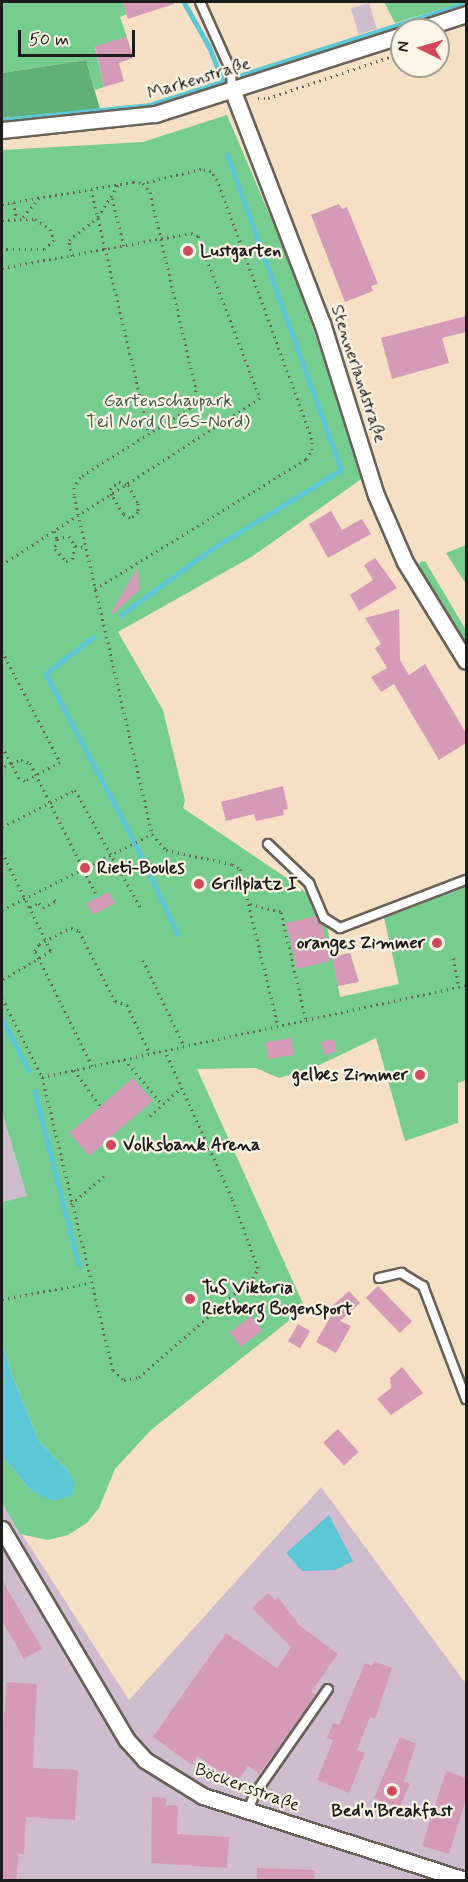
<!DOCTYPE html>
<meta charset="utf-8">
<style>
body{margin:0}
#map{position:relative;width:468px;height:1882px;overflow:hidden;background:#f5e0c5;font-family:Mynerve,sans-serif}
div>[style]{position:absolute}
.industrial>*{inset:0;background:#cfbdcf;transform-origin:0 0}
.green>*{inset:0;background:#77cd90}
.forest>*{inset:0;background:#61b07a}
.water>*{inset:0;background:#5cc7d6}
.stream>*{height:4.5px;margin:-2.25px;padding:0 2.25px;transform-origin:2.25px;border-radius:2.25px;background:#5cc7d6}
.building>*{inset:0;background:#d69ab9;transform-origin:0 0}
.path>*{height:3px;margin-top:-1.5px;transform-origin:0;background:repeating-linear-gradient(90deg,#686157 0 1.5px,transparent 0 6px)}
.roads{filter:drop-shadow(2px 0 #686157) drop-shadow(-2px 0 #686157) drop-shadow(0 2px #686157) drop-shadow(0 -2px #686157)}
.service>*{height:8px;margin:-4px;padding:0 4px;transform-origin:4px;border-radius:4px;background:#fff}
.minor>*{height:15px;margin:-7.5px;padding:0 7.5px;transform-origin:7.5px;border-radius:7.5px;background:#fff}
.dots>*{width:16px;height:16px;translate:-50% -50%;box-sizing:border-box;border:3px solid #fcf5e5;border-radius:50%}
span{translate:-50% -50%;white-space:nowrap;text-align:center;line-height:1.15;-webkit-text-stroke:4.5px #fcf5e5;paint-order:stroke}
.street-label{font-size:18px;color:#1c1c1c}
.poi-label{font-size:18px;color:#1c1c1c;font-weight:700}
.left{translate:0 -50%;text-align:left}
.right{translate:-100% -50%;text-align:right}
.park-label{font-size:18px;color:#3c5a45}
.frame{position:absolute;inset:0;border:3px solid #1c1c1c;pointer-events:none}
.north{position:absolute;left:390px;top:18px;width:60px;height:60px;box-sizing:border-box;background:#fcf5e5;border:2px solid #a29e95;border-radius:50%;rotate:275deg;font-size:16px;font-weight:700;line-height:24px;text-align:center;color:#1c1c1c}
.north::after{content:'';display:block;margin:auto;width:21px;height:27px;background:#d1495b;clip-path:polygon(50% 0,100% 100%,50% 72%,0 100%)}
.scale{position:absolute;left:18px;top:30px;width:117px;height:27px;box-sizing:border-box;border:3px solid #1c1c1c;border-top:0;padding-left:8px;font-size:18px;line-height:21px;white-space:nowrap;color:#1c1c1c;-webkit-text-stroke:4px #fcf5e5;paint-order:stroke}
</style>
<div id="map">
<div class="industrial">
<div style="left:369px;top:3px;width:27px;height:19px;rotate:73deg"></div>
<div style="clip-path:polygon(2px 1112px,27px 1196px,2px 1202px)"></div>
<div style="clip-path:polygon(321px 1487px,466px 1684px,466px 1880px,2px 1880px,2px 1503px,129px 1700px)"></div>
</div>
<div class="green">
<div style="clip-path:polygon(2px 2px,123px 2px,127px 14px,120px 17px,127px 37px,95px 47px,104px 87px,95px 90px,86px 60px,2px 73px)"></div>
<div style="clip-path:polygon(384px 2px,464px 2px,395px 23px)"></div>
<div style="clip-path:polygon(227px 115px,293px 270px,364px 477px,253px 556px,118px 632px,163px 710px,185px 801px,183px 808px,297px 885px,324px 909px,340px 997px,399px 984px,384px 918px,466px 887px,466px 1080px,458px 1083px,458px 1123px,405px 1141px,376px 1038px,311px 1069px,279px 1078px,256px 1068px,197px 1069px,305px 1308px,151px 1430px,115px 1469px,99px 1508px,87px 1523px,68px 1535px,48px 1540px,20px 1534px,2px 1503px,2px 1456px,31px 1491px,69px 1472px,39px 1441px,11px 1373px,2px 1339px,2px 1202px,27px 1196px,2px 1112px,2px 150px,143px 142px)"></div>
<div style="clip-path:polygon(466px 545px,466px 584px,446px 553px)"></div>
<div style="clip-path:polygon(425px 561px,466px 630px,466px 651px,417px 571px,420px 562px)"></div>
</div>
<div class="forest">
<div style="clip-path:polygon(86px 60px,100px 109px,2px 118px,2px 73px)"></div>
</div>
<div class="water">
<div style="clip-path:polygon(2px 1339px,11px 1373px,39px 1441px,69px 1472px,75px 1484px,71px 1496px,52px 1501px,31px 1491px,2px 1456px)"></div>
<div style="clip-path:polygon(329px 1515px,353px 1561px,335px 1570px,302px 1571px,286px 1553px)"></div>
</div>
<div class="stream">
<div style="left:184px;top:2px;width:51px;rotate:60.4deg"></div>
<div style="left:209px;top:46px;width:38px;rotate:68deg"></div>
<div style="left:242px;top:75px;width:235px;rotate:-17.8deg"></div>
<div style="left:153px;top:104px;width:75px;rotate:-17.9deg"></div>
<div style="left:2px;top:120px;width:149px;rotate:-5.8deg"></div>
<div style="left:121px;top:615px;width:110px;rotate:-36.1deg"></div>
<div style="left:210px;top:550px;width:153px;rotate:-31.4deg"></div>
<div style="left:341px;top:470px;width:335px;rotate:-109.9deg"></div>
<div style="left:94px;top:637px;width:61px;rotate:142.4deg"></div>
<div style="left:46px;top:674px;width:187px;rotate:62.2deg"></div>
<div style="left:133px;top:839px;width:105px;rotate:64.7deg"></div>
<div style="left:2px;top:1018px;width:59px;rotate:63deg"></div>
<div style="left:35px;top:1091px;width:179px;rotate:75.8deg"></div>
</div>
<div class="building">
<div style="clip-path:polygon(123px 2px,174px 2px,174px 4px,128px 19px)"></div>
<div style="clip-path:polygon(127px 37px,133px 58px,119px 63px,124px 81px,104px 87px,95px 46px)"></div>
<div style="clip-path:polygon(339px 204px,342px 209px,347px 207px,378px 284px,371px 286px,373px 291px,345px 302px,311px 215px)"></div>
<div style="clip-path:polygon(466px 316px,466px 332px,442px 338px,449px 363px,392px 379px,381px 338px)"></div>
<div style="clip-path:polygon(331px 511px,342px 530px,362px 519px,371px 534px,328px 558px,309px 524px)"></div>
<div style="clip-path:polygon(375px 558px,397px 588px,359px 611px,350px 595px,373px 580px,364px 565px)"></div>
<div style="clip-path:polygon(138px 567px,139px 590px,113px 614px,111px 613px)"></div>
<div style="clip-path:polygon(399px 609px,400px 660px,409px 675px,425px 664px,466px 733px,466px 743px,439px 760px,394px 684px,381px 692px,371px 677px,387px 668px,375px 648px,381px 644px,365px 618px)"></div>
<div style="clip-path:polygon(283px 786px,288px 809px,283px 810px,284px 815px,256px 821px,254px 814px,226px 821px,221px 802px)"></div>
<div style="left:109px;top:892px;width:13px;height:25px;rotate:63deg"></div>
<div style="clip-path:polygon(317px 916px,322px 924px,330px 961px,297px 969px,286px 923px)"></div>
<div style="clip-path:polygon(350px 953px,359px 982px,338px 986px,332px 957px)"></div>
<div style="left:291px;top:1038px;width:17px;height:26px;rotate:80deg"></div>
<div style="left:334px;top:1039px;width:13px;height:13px;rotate:77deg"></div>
<div style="left:133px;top:1078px;width:30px;height:84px;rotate:49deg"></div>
<div style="left:378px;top:1286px;width:49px;height:17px;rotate:46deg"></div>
<div style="clip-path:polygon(349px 1291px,360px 1303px,340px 1321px,351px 1326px,336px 1353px,316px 1342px,332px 1314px,328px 1310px)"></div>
<div style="left:251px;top:1316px;width:18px;height:27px;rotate:52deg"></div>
<div style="left:298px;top:1324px;width:14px;height:20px;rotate:30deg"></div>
<div style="clip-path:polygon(402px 1367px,423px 1393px,391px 1415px,377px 1399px,391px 1388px,390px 1378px)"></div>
<div style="left:338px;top:1429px;width:31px;height:20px;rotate:48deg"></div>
<div style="clip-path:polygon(2px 1580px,42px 1649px,24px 1659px,2px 1621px)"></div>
<div style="clip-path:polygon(268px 1593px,275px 1600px,278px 1597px,299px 1625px,338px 1654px,311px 1692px,315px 1694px,308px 1707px,259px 1774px,248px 1766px,236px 1783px,198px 1756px,192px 1765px,153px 1737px,226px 1633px,277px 1668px,291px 1647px,252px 1608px)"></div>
<div style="clip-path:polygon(374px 1661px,392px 1668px,375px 1719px,370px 1717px,357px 1750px,365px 1753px,349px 1793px,317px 1780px,333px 1740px,327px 1738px,333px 1723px,339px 1725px,365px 1663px,372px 1666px)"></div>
<div style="clip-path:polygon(7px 1682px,37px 1684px,33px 1768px,78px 1770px,75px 1820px,26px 1817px,24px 1854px,19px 1854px,16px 1881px,2px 1881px,2px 1739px)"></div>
<div style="clip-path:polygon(400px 1737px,416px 1744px,404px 1781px,410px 1784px,399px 1808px,374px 1798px)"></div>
<div style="clip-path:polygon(446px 1771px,466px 1778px,466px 1799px,449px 1854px,422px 1846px)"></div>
<div style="clip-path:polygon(152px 1797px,166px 1798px,166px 1805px,178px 1806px,177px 1834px,229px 1837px,227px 1868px,151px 1863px)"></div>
<div style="clip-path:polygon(257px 1868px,315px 1870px,314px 1881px,257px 1881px)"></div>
</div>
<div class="path">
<div style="left:258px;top:98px;width:10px"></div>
<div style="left:268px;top:98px;width:141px;rotate:-18.6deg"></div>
<div style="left:91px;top:189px;width:252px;rotate:76.7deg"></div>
<div style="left:112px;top:198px;width:49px;rotate:76deg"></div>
<div style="left:13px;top:202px;width:16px;rotate:76deg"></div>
<div style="left:2px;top:204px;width:133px;rotate:-9.5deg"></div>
<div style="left:133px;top:182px;width:10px;rotate:6deg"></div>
<div style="left:143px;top:183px;width:11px;rotate:52deg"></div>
<div style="left:150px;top:192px;width:203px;rotate:76.9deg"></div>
<div style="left:196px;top:390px;width:19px;rotate:108deg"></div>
<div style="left:190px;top:408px;width:130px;rotate:147.9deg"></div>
<div style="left:80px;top:477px;width:12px;rotate:121deg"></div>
<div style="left:74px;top:487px;width:9px;rotate:90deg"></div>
<div style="left:74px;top:496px;width:347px;rotate:77deg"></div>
<div style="left:152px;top:834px;width:21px;rotate:49deg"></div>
<div style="left:166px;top:850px;width:67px;rotate:12deg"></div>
<div style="left:232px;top:864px;width:9px;rotate:32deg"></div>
<div style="left:240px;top:869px;width:162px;rotate:76.4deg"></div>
<div style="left:23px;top:217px;width:25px;rotate:-50deg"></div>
<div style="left:2px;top:220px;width:33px;rotate:-2deg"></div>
<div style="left:35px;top:219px;width:18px;rotate:34deg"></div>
<div style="left:50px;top:229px;width:12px;rotate:70deg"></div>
<div style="left:54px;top:240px;width:13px;rotate:138deg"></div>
<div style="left:44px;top:249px;width:42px;rotate:180deg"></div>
<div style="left:72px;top:256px;width:16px;rotate:-101deg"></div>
<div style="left:69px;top:240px;width:37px;rotate:-38deg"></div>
<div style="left:98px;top:217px;width:39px;rotate:-58deg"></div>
<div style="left:2px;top:268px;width:192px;rotate:-10.5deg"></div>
<div style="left:191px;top:233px;width:8px;rotate:23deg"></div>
<div style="left:198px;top:236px;width:173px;rotate:69.1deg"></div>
<div style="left:260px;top:398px;width:307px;rotate:147.2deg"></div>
<div style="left:119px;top:482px;width:9px;rotate:18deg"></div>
<div style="left:128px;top:485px;width:21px;rotate:61deg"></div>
<div style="left:138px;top:503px;width:9px;rotate:90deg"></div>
<div style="left:138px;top:512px;width:10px;rotate:143deg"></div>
<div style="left:130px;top:518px;width:8px;rotate:-150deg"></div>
<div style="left:123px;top:514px;width:22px;rotate:-120deg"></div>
<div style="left:112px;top:495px;width:6px;rotate:-108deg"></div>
<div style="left:110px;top:489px;width:11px;rotate:-38deg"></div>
<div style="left:54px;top:531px;width:9px;rotate:69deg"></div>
<div style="left:57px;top:539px;width:12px;rotate:-14deg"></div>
<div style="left:69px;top:536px;width:12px;rotate:59deg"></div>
<div style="left:75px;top:546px;width:12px;rotate:9deg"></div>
<div style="left:57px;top:539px;width:10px;rotate:101deg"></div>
<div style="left:55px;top:549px;width:16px;rotate:47deg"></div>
<div style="left:66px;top:561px;width:6px;rotate:-18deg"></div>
<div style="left:72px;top:559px;width:13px;rotate:-77deg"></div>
<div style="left:95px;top:589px;width:248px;rotate:-31.6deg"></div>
<div style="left:306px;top:459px;width:11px;rotate:-56deg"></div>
<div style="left:312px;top:450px;width:11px;rotate:-90deg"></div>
<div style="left:312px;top:439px;width:276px;rotate:-110.1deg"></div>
<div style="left:217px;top:180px;width:11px;rotate:-124deg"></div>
<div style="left:211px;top:171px;width:10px;rotate:-169deg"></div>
<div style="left:201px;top:169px;width:60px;rotate:166.4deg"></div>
<div style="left:2px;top:651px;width:125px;rotate:62.4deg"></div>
<div style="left:60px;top:762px;width:40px;rotate:152deg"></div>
<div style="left:25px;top:781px;width:7px;rotate:-153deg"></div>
<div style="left:19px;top:778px;width:17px;rotate:-118deg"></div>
<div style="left:11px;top:763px;width:10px;rotate:151deg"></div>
<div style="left:2px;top:746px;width:19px;rotate:62deg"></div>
<div style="left:11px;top:763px;width:10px;rotate:-17deg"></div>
<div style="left:21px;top:760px;width:9px;rotate:18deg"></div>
<div style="left:30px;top:763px;width:147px;rotate:63.3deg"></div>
<div style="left:2px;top:827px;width:82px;rotate:-26.9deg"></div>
<div style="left:75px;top:790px;width:134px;rotate:60.9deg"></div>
<div style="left:2px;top:852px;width:110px;rotate:63.7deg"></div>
<div style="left:51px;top:951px;width:57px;rotate:149.4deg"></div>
<div style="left:250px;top:904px;width:32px;rotate:14deg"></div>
<div style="left:281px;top:912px;width:111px;rotate:77deg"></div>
<div style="left:30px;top:907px;width:10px;rotate:-24deg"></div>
<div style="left:39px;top:903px;width:6px;rotate:51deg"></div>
<div style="left:43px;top:908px;width:14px;rotate:-30deg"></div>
<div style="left:55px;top:901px;width:4px;rotate:-124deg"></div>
<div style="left:2px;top:910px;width:168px;rotate:-26.9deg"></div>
<div style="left:453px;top:958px;width:30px;rotate:78deg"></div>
<div style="left:143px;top:960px;width:95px;rotate:64.5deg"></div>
<div style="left:2px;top:998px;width:89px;rotate:63.1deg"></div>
<div style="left:42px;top:1077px;width:301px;rotate:76.4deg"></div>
<div style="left:113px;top:1370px;width:15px;rotate:42deg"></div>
<div style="left:124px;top:1380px;width:15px;rotate:-11deg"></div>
<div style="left:139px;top:1377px;width:151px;rotate:-41deg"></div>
<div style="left:253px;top:1278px;width:11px;rotate:-63deg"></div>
<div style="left:258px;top:1268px;width:75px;rotate:-110.4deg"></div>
<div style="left:232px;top:1198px;width:162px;rotate:-114.5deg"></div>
<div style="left:124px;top:1059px;width:60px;rotate:49.7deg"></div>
<div style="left:92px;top:1066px;width:128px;rotate:-116.4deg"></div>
<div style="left:35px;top:951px;width:8px;rotate:-60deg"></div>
<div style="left:39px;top:944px;width:36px;rotate:-27deg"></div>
<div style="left:71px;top:928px;width:9px;rotate:21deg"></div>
<div style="left:79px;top:931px;width:79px;rotate:62.8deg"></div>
<div style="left:115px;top:1001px;width:13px;rotate:18deg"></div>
<div style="left:127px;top:1005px;width:54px;rotate:64.9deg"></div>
<div style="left:74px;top:1070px;width:46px;rotate:53.9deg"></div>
<div style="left:42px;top:1077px;width:434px;rotate:-12.2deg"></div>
<div style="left:150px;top:1116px;width:42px;rotate:-42.1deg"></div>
<div style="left:71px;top:1204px;width:43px;rotate:-40.3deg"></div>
<div style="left:2px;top:1299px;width:90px;rotate:-10.2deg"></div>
</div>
<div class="roads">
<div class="service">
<div style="left:200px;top:2px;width:76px;rotate:65.8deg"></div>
<div style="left:231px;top:71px;width:18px;rotate:87deg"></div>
<div style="left:268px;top:844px;width:57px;rotate:43.6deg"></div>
<div style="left:309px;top:883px;width:38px;rotate:67deg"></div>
<div style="left:324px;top:918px;width:19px;rotate:32deg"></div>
<div style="left:340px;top:928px;width:135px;rotate:-20.9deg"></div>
<div style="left:379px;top:1278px;width:23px;rotate:-13deg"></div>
<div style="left:401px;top:1273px;width:26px;rotate:31deg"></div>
<div style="left:423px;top:1286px;width:121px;rotate:69.2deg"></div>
<div style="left:248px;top:1811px;width:17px;rotate:-69deg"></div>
<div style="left:254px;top:1795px;width:129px;rotate:-55.1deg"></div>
</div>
<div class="minor">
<div style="left:417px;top:30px;width:52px;rotate:-18.1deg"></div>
<div style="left:232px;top:89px;width:251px;rotate:69deg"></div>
<div style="left:322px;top:323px;width:180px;rotate:72.6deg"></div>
<div style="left:376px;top:495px;width:73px;rotate:66.6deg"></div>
<div style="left:405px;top:562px;width:116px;rotate:58.4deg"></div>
<div style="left:2px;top:130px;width:154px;rotate:-6deg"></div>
<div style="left:155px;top:114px;width:259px;rotate:-17.7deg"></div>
<div style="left:2px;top:1529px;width:245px;rotate:59.4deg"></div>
<div style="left:127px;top:1740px;width:27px;rotate:48deg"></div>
<div style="left:145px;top:1760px;width:68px;rotate:31.8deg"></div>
<div style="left:203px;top:1796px;width:274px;rotate:17.8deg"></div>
</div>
</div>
<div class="dots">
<div style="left:188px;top:251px;background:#d1495b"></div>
<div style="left:85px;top:868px;background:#d1495b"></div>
<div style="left:199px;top:884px;background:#d1495b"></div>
<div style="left:437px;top:943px;background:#d1495b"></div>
<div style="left:420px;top:1075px;background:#d1495b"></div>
<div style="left:111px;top:1145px;background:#d1495b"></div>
<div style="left:190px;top:1299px;background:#d1495b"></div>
<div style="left:392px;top:1791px;background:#d1495b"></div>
</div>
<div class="street-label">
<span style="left:199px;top:79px;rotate:-17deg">Markenstraße</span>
<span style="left:358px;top:374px;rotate:72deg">Stennerlandstraße</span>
<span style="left:247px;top:1788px;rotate:20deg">Böckersstraße</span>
</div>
<div class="poi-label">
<span class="left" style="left:200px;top:251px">Lustgarten</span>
<span class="left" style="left:97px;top:868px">Rieti-Boules</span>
<span class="left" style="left:211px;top:884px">Grillplatz I</span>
<span class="right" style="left:425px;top:943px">oranges Zimmer</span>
<span class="right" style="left:408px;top:1075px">gelbes Zimmer</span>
<span class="left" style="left:123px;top:1145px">Volksbank Arena</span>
<span class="left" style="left:202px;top:1299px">TuS Viktoria<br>Rietberg Bogensport</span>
<span style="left:392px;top:1811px">Bed'n'Breakfast</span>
</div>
<div class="park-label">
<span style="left:168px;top:412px">Gartenschaupark<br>Teil Nord (LGS-Nord)</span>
</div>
<div class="frame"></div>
<div class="north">N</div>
<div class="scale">50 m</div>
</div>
